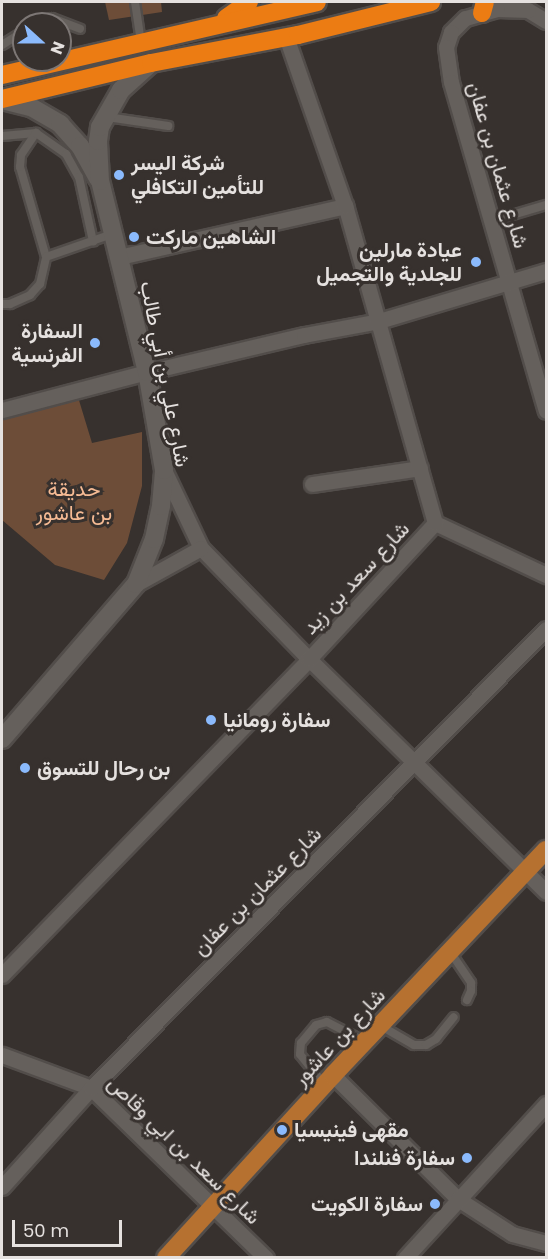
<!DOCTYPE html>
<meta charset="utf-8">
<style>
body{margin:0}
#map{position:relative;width:548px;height:1259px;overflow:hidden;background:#37312e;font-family:Poppins,Vazirmatn,sans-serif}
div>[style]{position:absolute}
.green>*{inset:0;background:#6d4d38}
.roads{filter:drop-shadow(2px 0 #524d4a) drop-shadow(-2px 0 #524d4a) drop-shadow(0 2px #524d4a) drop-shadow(0 -2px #524d4a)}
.lane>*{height:8px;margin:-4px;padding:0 4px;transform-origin:4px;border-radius:4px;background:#65605c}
.street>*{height:15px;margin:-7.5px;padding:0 7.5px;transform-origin:7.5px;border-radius:7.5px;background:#65605c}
.secondary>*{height:18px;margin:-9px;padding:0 9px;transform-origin:9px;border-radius:9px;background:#65605c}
.primary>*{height:18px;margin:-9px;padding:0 9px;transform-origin:9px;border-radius:9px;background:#b67130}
.highway>*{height:18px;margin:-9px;padding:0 9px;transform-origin:9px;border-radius:9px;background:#ec7c13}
.dots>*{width:16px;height:16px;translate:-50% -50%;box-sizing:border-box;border:3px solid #37312e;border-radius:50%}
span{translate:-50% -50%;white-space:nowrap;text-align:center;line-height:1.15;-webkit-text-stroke:6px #37312e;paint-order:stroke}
.poi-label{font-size:21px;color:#e5e1df;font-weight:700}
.left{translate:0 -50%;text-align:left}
.right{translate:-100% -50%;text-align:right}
.street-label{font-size:21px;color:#e5e1df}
.park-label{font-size:21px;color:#f6bb94}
.frame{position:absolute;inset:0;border:3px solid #e5e1df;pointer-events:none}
.north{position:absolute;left:12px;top:12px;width:60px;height:60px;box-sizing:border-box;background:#37312e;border:2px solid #7d7775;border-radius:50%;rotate:111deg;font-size:16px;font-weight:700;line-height:24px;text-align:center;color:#e5e1df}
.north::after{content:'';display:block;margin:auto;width:21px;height:27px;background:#8bbafc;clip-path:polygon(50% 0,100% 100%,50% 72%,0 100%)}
.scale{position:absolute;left:12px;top:1220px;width:110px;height:27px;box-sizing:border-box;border:3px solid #e5e1df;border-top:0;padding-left:8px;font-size:18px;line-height:21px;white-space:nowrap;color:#e5e1df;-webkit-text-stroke:4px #37312e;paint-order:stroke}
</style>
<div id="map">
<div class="green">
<div style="clip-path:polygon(105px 2px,161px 2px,162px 12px,109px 20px)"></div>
<div style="clip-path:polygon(78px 397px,92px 443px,142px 432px,142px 486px,127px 543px,104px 580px,55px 565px,2px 520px,2px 417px)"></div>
</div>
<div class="roads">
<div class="lane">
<div style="left:135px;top:2px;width:40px;rotate:81.5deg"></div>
<div style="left:38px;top:24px;width:15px;rotate:-23deg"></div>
<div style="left:52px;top:18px;width:30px;rotate:21deg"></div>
<div style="left:2px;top:45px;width:26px;rotate:-32deg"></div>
<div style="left:107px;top:117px;width:62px;rotate:8.4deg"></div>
<div style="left:2px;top:136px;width:34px;rotate:-5deg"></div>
<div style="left:492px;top:221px;width:56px;rotate:-16.5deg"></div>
<div style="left:46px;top:257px;width:94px;rotate:-106.1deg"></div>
<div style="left:20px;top:167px;width:12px;rotate:-85deg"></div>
<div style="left:21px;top:155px;width:27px;rotate:-56deg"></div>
<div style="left:36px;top:133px;width:37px;rotate:35deg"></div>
<div style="left:66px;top:154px;width:26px;rotate:61deg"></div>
<div style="left:79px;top:177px;width:66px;rotate:77.7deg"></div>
<div style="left:2px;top:304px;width:8px"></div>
<div style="left:10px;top:304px;width:22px;rotate:-24deg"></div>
<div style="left:30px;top:295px;width:15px;rotate:-48deg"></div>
<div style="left:40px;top:284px;width:28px;rotate:-77deg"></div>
<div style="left:46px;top:257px;width:70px;rotate:-19.2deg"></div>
<div style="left:451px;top:953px;width:36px;rotate:56deg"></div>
<div style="left:471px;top:983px;width:8px;rotate:90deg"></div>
<div style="left:471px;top:991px;width:10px;rotate:114deg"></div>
<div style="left:381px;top:1026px;width:38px;rotate:30deg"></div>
<div style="left:414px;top:1045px;width:12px"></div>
<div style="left:426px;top:1045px;width:12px;rotate:-31deg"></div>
<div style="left:436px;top:1039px;width:28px;rotate:-51deg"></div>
<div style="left:324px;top:1084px;width:38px;rotate:-129deg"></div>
<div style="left:300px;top:1054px;width:11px;rotate:-85deg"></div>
<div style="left:301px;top:1043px;width:23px;rotate:-50deg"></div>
<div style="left:316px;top:1025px;width:11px;rotate:-15deg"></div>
<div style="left:327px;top:1022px;width:42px;rotate:27.2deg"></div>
</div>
<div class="street">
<div style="left:546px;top:21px;width:21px;rotate:-149deg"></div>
<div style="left:528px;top:10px;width:31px;rotate:-178deg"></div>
<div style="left:497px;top:9px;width:33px;rotate:164deg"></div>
<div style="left:465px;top:18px;width:20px;rotate:135deg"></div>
<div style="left:451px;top:32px;width:16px;rotate:108deg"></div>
<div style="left:446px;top:47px;width:35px;rotate:82deg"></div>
<div style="left:451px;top:82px;width:342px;rotate:73.9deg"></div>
<div style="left:119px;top:257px;width:232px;rotate:-12.7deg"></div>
<div style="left:2px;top:410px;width:150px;rotate:-14.7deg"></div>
<div style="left:147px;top:372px;width:161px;rotate:-13.3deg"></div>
<div style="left:304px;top:335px;width:76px;rotate:-10.6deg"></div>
<div style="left:379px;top:321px;width:174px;rotate:-16.7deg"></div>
<div style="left:164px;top:470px;width:86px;rotate:64.6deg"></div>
<div style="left:201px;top:548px;width:155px;rotate:45.8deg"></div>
<div style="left:309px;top:659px;width:332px;rotate:44.5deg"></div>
<div style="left:312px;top:484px;width:109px;rotate:-8.4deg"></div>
<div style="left:435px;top:523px;width:123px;rotate:25.1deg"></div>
<div style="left:136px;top:584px;width:74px;rotate:-29deg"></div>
<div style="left:2px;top:975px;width:441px;rotate:-45.8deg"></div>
<div style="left:309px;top:659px;width:185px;rotate:-47.2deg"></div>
<div style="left:435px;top:523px;width:330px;rotate:-105.8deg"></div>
<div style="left:345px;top:206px;width:179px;rotate:-109.2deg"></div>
<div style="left:2px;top:1055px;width:95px;rotate:20.3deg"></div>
<div style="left:91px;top:1088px;width:244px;rotate:44.2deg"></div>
<div style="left:333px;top:1075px;width:176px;rotate:44.8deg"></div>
<div style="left:458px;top:1199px;width:64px;rotate:32.9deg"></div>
<div style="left:512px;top:1234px;width:35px;rotate:15deg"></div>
<div style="left:2px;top:1187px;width:133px;rotate:-48deg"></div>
<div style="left:91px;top:1088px;width:646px;rotate:-45.25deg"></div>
<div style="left:405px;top:1258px;width:209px;rotate:-47.5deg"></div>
</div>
<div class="secondary">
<div style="left:2px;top:100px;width:30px;rotate:14deg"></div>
<div style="left:31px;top:107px;width:34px;rotate:30deg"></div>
<div style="left:60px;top:124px;width:30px;rotate:48deg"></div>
<div style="left:80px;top:146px;width:37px;rotate:61deg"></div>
<div style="left:2px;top:739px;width:205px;rotate:-49.2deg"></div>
<div style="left:136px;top:584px;width:48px;rotate:-68.2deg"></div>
<div style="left:154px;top:539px;width:34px;rotate:-78deg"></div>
<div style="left:161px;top:506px;width:36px;rotate:-85deg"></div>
<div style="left:164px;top:470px;width:99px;rotate:-99.8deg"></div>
<div style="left:147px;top:372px;width:197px;rotate:-103.8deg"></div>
<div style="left:100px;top:181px;width:40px;rotate:-92.9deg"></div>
<div style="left:98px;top:141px;width:14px;rotate:-82deg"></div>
<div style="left:100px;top:127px;width:43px;rotate:-60.4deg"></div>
<div style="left:121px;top:90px;width:40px;rotate:-42deg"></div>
</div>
<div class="primary">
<div style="left:166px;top:1258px;width:248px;rotate:-47.6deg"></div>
<div style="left:333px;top:1075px;width:310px;rotate:-46.6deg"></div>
</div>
<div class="highway">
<div style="left:482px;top:13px;width:11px;rotate:-75deg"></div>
<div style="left:226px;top:18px;width:28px;rotate:-35deg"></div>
<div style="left:2px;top:75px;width:323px;rotate:-13deg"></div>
<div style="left:2px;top:99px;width:153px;rotate:-13.6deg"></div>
<div style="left:151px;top:63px;width:150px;rotate:-10.8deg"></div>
<div style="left:298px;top:35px;width:137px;rotate:-13.9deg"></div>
</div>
</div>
<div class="dots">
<div style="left:119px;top:175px;background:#8bbafc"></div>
<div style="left:134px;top:237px;background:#8bbafc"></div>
<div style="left:476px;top:262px;background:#8bbafc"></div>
<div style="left:95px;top:343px;background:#8bbafc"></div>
<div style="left:211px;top:720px;background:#8bbafc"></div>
<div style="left:25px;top:768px;background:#8bbafc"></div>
<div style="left:282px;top:1130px;background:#8bbafc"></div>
<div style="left:467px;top:1158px;background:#8bbafc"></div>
<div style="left:435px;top:1204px;background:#8bbafc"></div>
</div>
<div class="poi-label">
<span class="left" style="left:131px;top:175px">شركة اليسر<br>للتأمين التكافلي</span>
<span class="left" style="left:146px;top:237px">الشاهين ماركت</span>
<span class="right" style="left:462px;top:262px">عيادة مارلين<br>للجلدية والتجميل</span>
<span class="right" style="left:83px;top:343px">السفارة<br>الفرنسية</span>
<span class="left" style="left:223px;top:720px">سفارة رومانيا</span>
<span class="left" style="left:37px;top:768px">بن رحال للتسوق</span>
<span class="left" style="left:294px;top:1130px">مقهى فينيسيا</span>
<span class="right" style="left:455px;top:1158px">سفارة فنلندا</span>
<span class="right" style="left:423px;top:1204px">سفارة الكويت</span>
</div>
<div class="street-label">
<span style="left:498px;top:165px;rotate:74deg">شارع عثمان بن عفان</span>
<span style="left:165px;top:374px;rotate:79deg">شارع علي بن أبي طالب</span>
<span style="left:356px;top:578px;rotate:-47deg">شارع سعد بن زيد</span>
<span style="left:257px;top:891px;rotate:-45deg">شارع عثمان بن عفان</span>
<span style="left:339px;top:1037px;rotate:-47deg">شارع بن عاشور</span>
<span style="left:184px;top:1150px;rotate:44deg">شارع سعد بن ابي وقاص</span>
</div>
<div class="park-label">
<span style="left:74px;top:501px">حديقة<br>بن عاشور</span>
</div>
<div class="frame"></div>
<div class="north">N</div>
<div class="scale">50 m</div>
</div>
